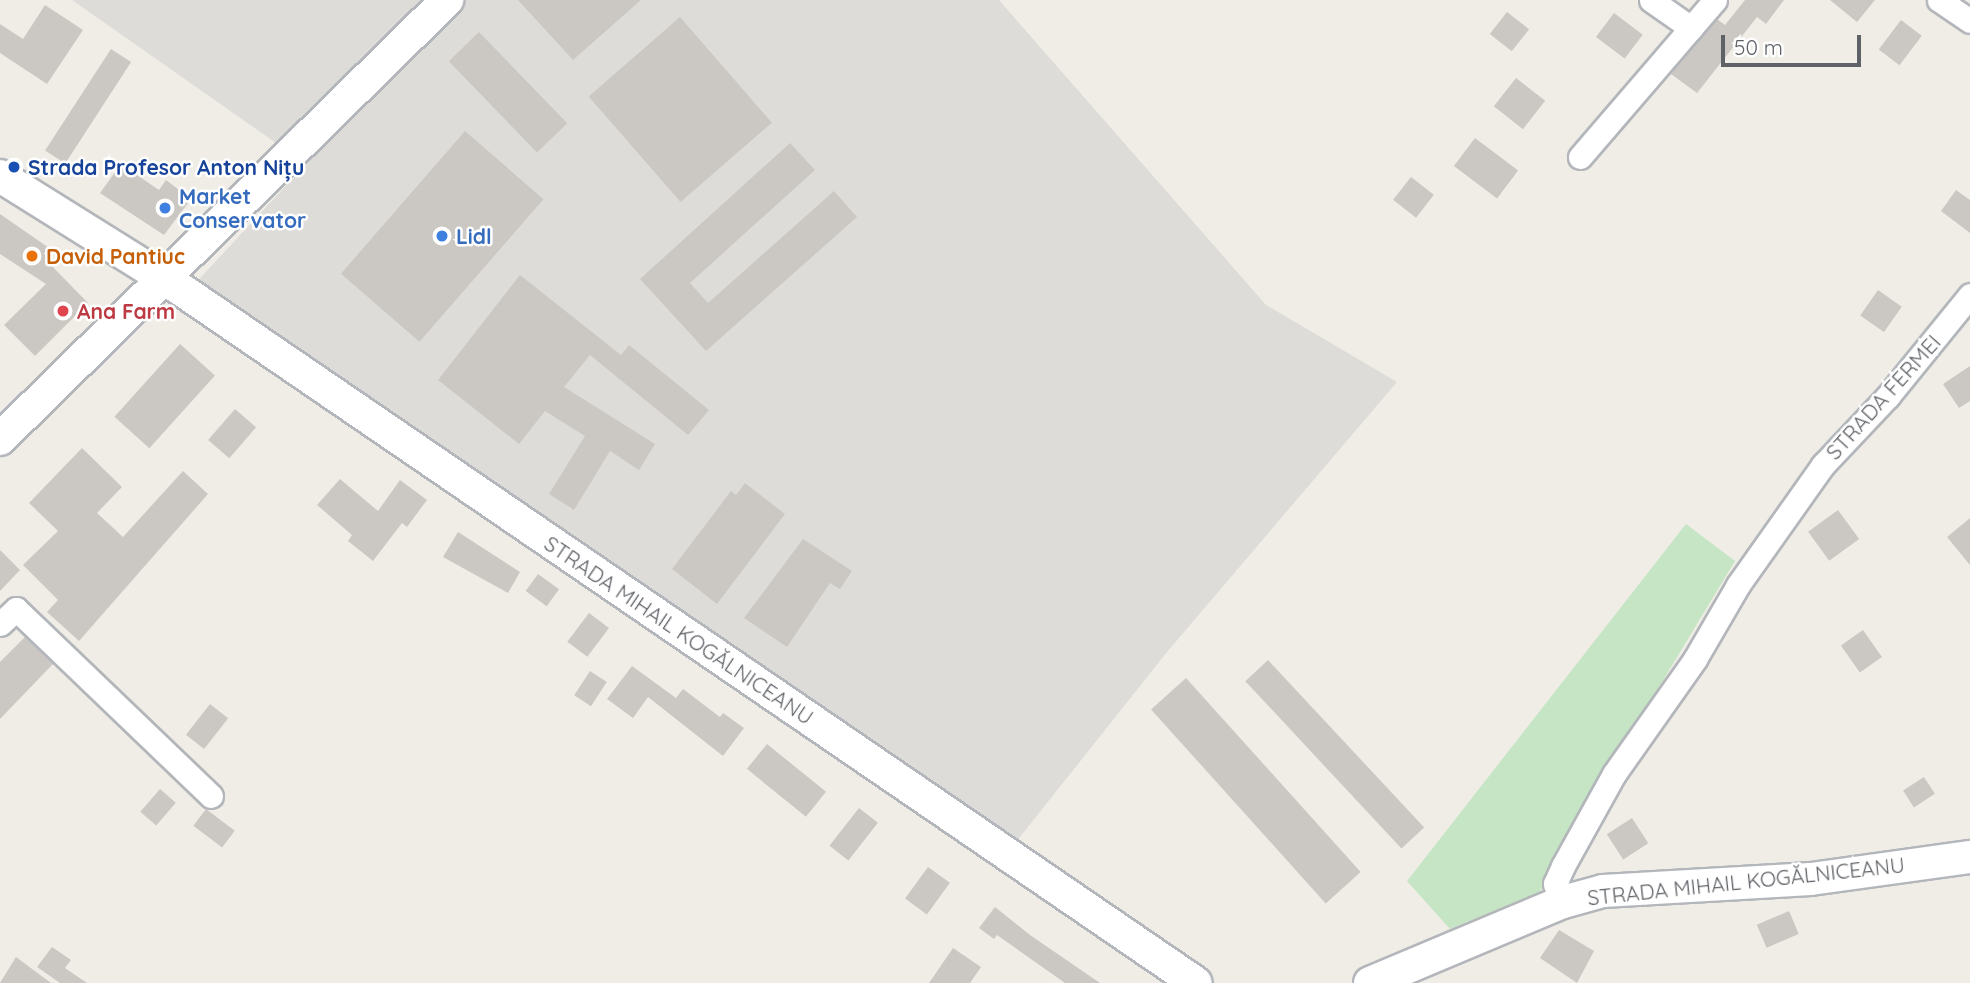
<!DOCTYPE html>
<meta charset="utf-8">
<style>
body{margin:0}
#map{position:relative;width:1970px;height:983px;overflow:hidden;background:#efede6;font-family:Quicksand,sans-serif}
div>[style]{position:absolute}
.industrial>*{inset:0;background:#dedcd8}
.green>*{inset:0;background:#c5e5c4}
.building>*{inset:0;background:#cbc8c4;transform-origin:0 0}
.roads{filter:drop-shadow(2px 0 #b3b6ba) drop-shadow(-2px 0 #b3b6ba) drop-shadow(0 2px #b3b6ba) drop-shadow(0 -2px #b3b6ba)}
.street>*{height:23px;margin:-11.5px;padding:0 11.5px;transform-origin:11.5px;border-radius:11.5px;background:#fff}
.secondary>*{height:32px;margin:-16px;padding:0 16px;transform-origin:16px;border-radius:16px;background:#fff}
.dots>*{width:19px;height:19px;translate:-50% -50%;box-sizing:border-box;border:4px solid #fff;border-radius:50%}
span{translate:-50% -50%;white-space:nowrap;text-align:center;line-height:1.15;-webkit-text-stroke:5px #fff;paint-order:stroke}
.transit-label{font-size:21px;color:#164399;font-weight:700}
.left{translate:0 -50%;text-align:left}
.shop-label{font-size:21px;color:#366cbe;font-weight:700}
.food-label{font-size:21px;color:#c56008;font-weight:700}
.health-label{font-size:21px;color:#be3a42;font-weight:700}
.street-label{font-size:21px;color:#5e6166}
.scale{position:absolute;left:1721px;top:35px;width:140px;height:32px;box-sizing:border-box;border:4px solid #5e6166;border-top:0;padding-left:9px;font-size:21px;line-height:24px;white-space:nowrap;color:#5e6166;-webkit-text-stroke:5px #fff;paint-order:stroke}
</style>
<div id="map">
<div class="industrial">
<div style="clip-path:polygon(72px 0,999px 0,1266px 305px,1397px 382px,1167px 652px,1016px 842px,189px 290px,306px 164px)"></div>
</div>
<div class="green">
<div style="clip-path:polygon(1686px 524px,1735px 561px,1562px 848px,1540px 892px,1450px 929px,1407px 881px)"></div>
</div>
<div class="building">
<div style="clip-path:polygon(518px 0,641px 0,573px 60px)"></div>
<div style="clip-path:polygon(1745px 0,1784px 0,1766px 24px,1757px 17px,1697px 93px,1671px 74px,1717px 19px,1725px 25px)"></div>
<div style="clip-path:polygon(1830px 0,1875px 0,1857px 22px)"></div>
<div style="clip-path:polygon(45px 5px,83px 30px,47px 84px,0 53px,0 24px,23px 39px)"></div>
<div style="left:1507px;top:12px;width:28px;height:28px;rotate:38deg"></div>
<div style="left:1614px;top:13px;width:36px;height:30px;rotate:37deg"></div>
<div style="left:680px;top:17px;width:140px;height:121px;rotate:49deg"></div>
<div style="left:1901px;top:20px;width:26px;height:37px;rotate:37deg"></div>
<div style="left:479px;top:32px;width:127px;height:42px;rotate:46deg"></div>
<div style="left:111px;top:49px;width:24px;height:121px;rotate:33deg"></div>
<div style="left:1516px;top:78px;width:37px;height:36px;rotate:38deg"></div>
<div style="left:465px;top:131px;width:104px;height:189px;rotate:41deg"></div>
<div style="left:1475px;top:138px;width:54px;height:35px;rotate:37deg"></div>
<div style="clip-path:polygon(790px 143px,815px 170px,690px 283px,708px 303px,834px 191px,857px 217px,706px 351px,640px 279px)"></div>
<div style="clip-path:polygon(121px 164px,159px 190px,166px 180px,191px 199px,164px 235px,100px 193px)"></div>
<div style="left:1411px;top:177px;width:29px;height:29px;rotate:38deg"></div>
<div style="clip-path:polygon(1956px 190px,1970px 200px,1970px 233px,1941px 211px)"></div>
<div style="clip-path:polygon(0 214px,52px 250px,46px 260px,88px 303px,35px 356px,4px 325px,46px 284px,0 254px)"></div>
<div style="clip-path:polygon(520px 275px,621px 355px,629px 345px,709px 410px,688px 435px,590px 355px,564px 387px,655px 444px,639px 470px,610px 451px,574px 510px,549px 494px,585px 436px,545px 411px,519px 444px,438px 380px)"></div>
<div style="left:1878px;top:290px;width:29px;height:31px;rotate:35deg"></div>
<div style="left:180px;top:344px;width:47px;height:98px;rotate:42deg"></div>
<div style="clip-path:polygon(1970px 366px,1970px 401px,1959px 408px,1943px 384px)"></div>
<div style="left:235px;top:409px;width:28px;height:41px;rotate:41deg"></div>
<div style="clip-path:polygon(82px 448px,122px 487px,97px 513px,123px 537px,183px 471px,208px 494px,79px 641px,47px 612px,58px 600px,23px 565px,58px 531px,29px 503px)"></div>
<div style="clip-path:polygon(340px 479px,378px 511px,400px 480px,427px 500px,407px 527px,402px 523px,373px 561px,348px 541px,352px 535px,317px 505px)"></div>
<div style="clip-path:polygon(745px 483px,785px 514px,717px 604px,672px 569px,731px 491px,736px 495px)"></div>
<div style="left:1838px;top:510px;width:36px;height:37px;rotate:54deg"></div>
<div style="clip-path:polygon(1970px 518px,1970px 565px,1947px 537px)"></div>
<div style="clip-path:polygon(458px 532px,520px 572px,508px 593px,443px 557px)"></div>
<div style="clip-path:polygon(803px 539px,852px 571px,840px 589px,830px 583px,787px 647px,744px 618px)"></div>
<div style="clip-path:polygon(0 550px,20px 570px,0 591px)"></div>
<div style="left:538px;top:574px;width:26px;height:21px;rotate:36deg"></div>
<div style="left:589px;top:613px;width:25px;height:36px;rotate:37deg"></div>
<div style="left:1863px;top:630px;width:33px;height:27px;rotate:55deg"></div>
<div style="clip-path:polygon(25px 637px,53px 664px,0 719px,0 662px)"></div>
<div style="left:1268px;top:660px;width:229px;height:31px;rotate:47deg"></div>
<div style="clip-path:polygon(632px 666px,676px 698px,683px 689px,720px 717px,723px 713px,744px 728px,723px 756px,648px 697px,633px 718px,607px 699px)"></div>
<div style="left:590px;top:671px;width:20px;height:29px;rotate:33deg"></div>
<div style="left:1186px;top:678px;width:261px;height:47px;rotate:48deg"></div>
<div style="left:210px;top:704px;width:23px;height:39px;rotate:38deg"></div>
<div style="left:767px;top:744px;width:76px;height:32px;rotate:39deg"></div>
<div style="left:1924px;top:777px;width:20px;height:25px;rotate:57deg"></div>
<div style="left:160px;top:789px;width:21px;height:30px;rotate:41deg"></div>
<div style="left:859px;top:808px;width:24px;height:48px;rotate:38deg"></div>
<div style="left:206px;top:809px;width:36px;height:21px;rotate:37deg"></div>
<div style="left:1632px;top:818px;width:30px;height:30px;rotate:57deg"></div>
<div style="left:928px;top:867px;width:27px;height:39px;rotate:36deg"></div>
<div style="clip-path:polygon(995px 907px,1030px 935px,1100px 983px,1065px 983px,997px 935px,994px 939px,979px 928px)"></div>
<div style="left:1789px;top:911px;width:25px;height:35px;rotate:67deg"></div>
<div style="clip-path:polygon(1559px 930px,1594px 951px,1577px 983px,1540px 958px)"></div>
<div style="clip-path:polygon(52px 947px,71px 960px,65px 968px,87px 983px,60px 983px,37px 967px)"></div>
<div style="clip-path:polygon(953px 948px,981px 967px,970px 983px,929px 983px)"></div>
<div style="clip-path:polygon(16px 957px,51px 983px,0 983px)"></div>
</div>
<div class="roads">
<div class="street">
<div style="left:1651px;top:0;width:49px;rotate:35deg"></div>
<div style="left:1939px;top:0;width:37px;rotate:34deg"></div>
<div style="left:1580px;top:157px;width:207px;rotate:-49.3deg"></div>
<div style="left:0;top:624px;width:22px;rotate:-43deg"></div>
<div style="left:16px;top:609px;width:270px;rotate:43.8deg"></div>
<div style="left:1563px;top:902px;width:20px;rotate:-114deg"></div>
<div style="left:1555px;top:884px;width:20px;rotate:-66deg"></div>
<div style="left:1563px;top:866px;width:105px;rotate:-61deg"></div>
<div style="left:1614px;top:774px;width:141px;rotate:-54.8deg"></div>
<div style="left:1695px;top:659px;width:86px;rotate:-59.8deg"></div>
<div style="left:1738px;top:585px;width:147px;rotate:-54.7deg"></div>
<div style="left:1823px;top:465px;width:95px;rotate:-46.7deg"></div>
<div style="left:1888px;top:396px;width:130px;rotate:-50.9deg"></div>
</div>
<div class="secondary">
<div style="left:0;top:176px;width:208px;rotate:32deg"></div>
<div style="left:176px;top:286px;width:1235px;rotate:34.35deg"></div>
<div style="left:0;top:439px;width:627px;rotate:-44.48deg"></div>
<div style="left:1370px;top:983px;width:209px;rotate:-22.8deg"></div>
<div style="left:1563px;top:902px;width:41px;rotate:-15.4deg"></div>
<div style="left:1603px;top:891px;width:208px;rotate:-3.3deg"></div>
<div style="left:1811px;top:879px;width:161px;rotate:-7.9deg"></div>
</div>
</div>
<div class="dots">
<div style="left:14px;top:167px;background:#1a4fb4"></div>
<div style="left:165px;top:208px;background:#3f7fe0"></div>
<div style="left:442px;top:236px;background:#3f7fe0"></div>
<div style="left:32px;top:256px;background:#e8710a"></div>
<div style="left:63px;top:311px;background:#e0444e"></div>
</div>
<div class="transit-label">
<span class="left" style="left:28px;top:167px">Strada Profesor Anton Nițu</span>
</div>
<div class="shop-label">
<span class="left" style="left:179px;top:208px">Market<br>Conservator</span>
<span class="left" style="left:456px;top:236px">Lidl</span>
</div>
<div class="food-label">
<span class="left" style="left:46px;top:256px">David Pantiuc</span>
</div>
<div class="health-label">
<span class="left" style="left:77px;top:311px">Ana Farm</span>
</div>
<div class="street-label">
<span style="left:1883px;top:397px;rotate:-48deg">STRADA FERMEI</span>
<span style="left:679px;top:630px;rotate:34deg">STRADA MIHAIL KOGĂLNICEANU</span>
<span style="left:1746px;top:881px;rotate:-6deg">STRADA MIHAIL KOGĂLNICEANU</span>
</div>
<div class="scale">50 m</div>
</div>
